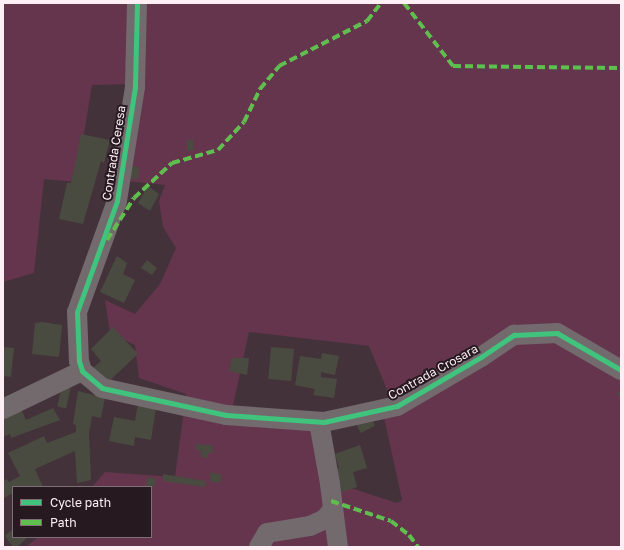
<!DOCTYPE html>
<style>
body{margin:0}
#map{position:relative;width:624px;height:550px;overflow:hidden;background:#43323a;font-family:"Golos Text",sans-serif}
div>[style]{position:absolute}
.green>*{inset:0;background:#64354c}
.building>*{inset:0;background:#4a4b40;transform-origin:0 0}
.minor>*{height:20px;margin:-10px;padding:0 10px;transform-origin:10px;border-radius:10px;background:#736a6e}
.quiet>*{height:4px;margin-top:-2px;transform-origin:0;background:repeating-linear-gradient(90deg,#5fbe4e 0 8px,transparent 0 12px)}
.cycleway>*{height:5px;margin:-2.5px;padding:0 2.5px;transform-origin:2.5px;border-radius:2.5px;background:#40c37c}
span{translate:-50% -50%;white-space:nowrap;text-align:center;line-height:1.15;-webkit-text-stroke:4px #271920;paint-order:stroke}
.street-label{font-size:12px;color:#feeff5}
.frame{position:absolute;inset:0;border:4px solid #feeff5;pointer-events:none}
.legend{position:absolute;left:12px;top:486px;width:140px;height:52px;box-sizing:border-box;background:#271920;border:1px solid #7d6f75;margin:0;padding:5px 7px;list-style:none;font-size:12px;color:#feeff5}
.legend li{display:flex;align-items:center;gap:8px;height:20px}
.legend b{width:20px;border:1px solid #7d6f75}
</style>
<div id="map">
<div class="green">
<div style="clip-path:polygon(evenodd,3px 3px,621px 3px,621px 547px,26px 547px,38px 537px,151px 537px,151px 487px,92px 487px,105px 472px,175px 477px,186px 394px,139px 378px,135px 345px,110px 333px,105px 300px,135px 314px,160px 284px,176px 248px,163px 227px,159px 201px,165px 185px,126px 181px,139px 84px,92px 85px,76px 182px,44px 179px,34px 273px,3px 282px,3px 3px,249px 332px,369px 346px,397px 414px,384px 417px,402px 500px,397px 503px,329px 481px,319px 430px,232px 410px,249px 332px)"></div>
</div>
<div class="building">
<div style="clip-path:polygon(81px 134px,110px 140px,104px 163px,101px 161px,83px 224px,59px 219px,67px 183px,71px 183px)"></div>
<div style="clip-path:polygon(187px 140px,193px 140px,194px 150px,187px 151px)"></div>
<div style="left:128px;top:166px;width:11px;height:12px;rotate:5deg"></div>
<div style="clip-path:polygon(148px 186px,159px 194px,150px 211px,138px 203px)"></div>
<div style="clip-path:polygon(117px 256px,127px 263px,123px 274px,135px 280px,124px 303px,100px 292px)"></div>
<div style="clip-path:polygon(147px 260px,157px 268px,152px 275px,141px 268px)"></div>
<div style="clip-path:polygon(42px 322px,62px 325px,59px 357px,32px 354px,35px 323px)"></div>
<div style="clip-path:polygon(113px 327px,138px 354px,107px 383px,93px 368px,101px 361px,91px 349px)"></div>
<div style="clip-path:polygon(3px 347px,14px 348px,11px 377px,3px 376px)"></div>
<div style="left:271px;top:347px;width:23px;height:32px;rotate:5deg"></div>
<div style="clip-path:polygon(322px 353px,339px 356px,335px 375px,321px 372px,321px 377px,337px 379px,334px 398px,313px 395px,315px 389px,295px 385px,300px 356px,321px 359px)"></div>
<div style="clip-path:polygon(232px 358px,249px 358px,247px 375px,229px 371px)"></div>
<div style="left:62px;top:386px;width:9px;height:21px;rotate:13deg"></div>
<div style="clip-path:polygon(621px 387px,621px 397px,617px 395px)"></div>
<div style="clip-path:polygon(78px 391px,105px 398px,101px 418px,92px 416px,89px 433px,91px 480px,77px 483px,75px 451px,35px 469px,43px 487px,13px 487px,13px 493px,4px 498px,3px 481px,6px 479px,9px 482px,20px 476px,8px 453px,44px 436px,47px 443px,76px 432px,76px 425px,73px 424px)"></div>
<div style="clip-path:polygon(138px 403px,156px 407px,151px 440px,135px 437px,134px 446px,109px 441px,114px 417px,135px 421px)"></div>
<div style="clip-path:polygon(20px 407px,26px 420px,53px 408px,60px 420px,11px 438px,10px 434px,3px 437px,3px 414px)"></div>
<div style="left:370px;top:416px;width:11px;height:16px;rotate:63deg"></div>
<div style="clip-path:polygon(196px 444px,212px 445px,213px 453px,208px 453px,208px 458px,201px 457px,201px 451px,195px 449px)"></div>
<div style="clip-path:polygon(360px 445px,367px 468px,353px 472px,357px 487px,336px 494px,330px 472px,339px 468px,335px 454px)"></div>
<div style="clip-path:polygon(210px 472px,222px 475px,220px 483px,210px 481px)"></div>
<div style="clip-path:polygon(163px 474px,206px 481px,205px 487px,163px 481px)"></div>
<div style="clip-path:polygon(147px 477px,156px 479px,154px 487px,146px 486px)"></div>
<div style="clip-path:polygon(13px 529px,13px 537px,28px 537px,17px 547px,13px 547px,5px 536px)"></div>
</div>
<div class="minor">
<div style="left:137px;top:3px;width:84px;rotate:91.4deg"></div>
<div style="left:135px;top:87px;width:115px;rotate:99deg"></div>
<div style="left:117px;top:201px;width:118px;rotate:109.8deg"></div>
<div style="left:77px;top:312px;width:49px;rotate:87.7deg"></div>
<div style="left:79px;top:361px;width:10px;rotate:73deg"></div>
<div style="left:82px;top:371px;width:26px;rotate:40deg"></div>
<div style="left:102px;top:388px;width:127px;rotate:12.3deg"></div>
<div style="left:226px;top:415px;width:98px;rotate:4.1deg"></div>
<div style="left:324px;top:422px;width:75px;rotate:-12.4deg"></div>
<div style="left:397px;top:406px;width:97px;rotate:-30.3deg"></div>
<div style="left:481px;top:357px;width:40px;rotate:-34deg"></div>
<div style="left:514px;top:335px;width:43px;rotate:-2.7deg"></div>
<div style="left:557px;top:333px;width:74px;rotate:30deg"></div>
<div style="left:3px;top:409px;width:88px;rotate:-25.7deg"></div>
<div style="left:319px;top:422px;width:63px;rotate:79.9deg"></div>
<div style="left:330px;top:484px;width:64px;rotate:82.8deg"></div>
<div style="left:259px;top:547px;width:16px;rotate:-60deg"></div>
<div style="left:267px;top:533px;width:44px;rotate:-9.2deg"></div>
<div style="left:310px;top:526px;width:17px;rotate:-25deg"></div>
<div style="left:325px;top:519px;width:13px;rotate:-51deg"></div>
</div>
<div class="quiet">
<div style="left:404px;top:3px;width:80px;rotate:52.1deg"></div>
<div style="left:453px;top:66px;width:168px;rotate:0.7deg"></div>
<div style="left:107px;top:240px;width:50px;rotate:-57.3deg"></div>
<div style="left:134px;top:198px;width:52px;rotate:-42.6deg"></div>
<div style="left:172px;top:163px;width:48px;rotate:-15.8deg"></div>
<div style="left:218px;top:150px;width:38px;rotate:-47deg"></div>
<div style="left:244px;top:122px;width:37px;rotate:-64deg"></div>
<div style="left:260px;top:89px;width:30px;rotate:-50deg"></div>
<div style="left:279px;top:66px;width:99px;rotate:-27.1deg"></div>
<div style="left:367px;top:21px;width:23px;rotate:-52deg"></div>
<div style="left:331px;top:501px;width:63px;rotate:18.4deg"></div>
<div style="left:391px;top:521px;width:23px;rotate:38deg"></div>
<div style="left:409px;top:535px;width:15px;rotate:53deg"></div>
</div>
<div class="cycleway">
<div style="left:137px;top:3px;width:84px;rotate:91.4deg"></div>
<div style="left:135px;top:87px;width:115px;rotate:99deg"></div>
<div style="left:117px;top:201px;width:118px;rotate:109.8deg"></div>
<div style="left:77px;top:312px;width:49px;rotate:87.7deg"></div>
<div style="left:79px;top:361px;width:10px;rotate:73deg"></div>
<div style="left:82px;top:371px;width:26px;rotate:40deg"></div>
<div style="left:102px;top:388px;width:127px;rotate:12.3deg"></div>
<div style="left:226px;top:415px;width:98px;rotate:4.1deg"></div>
<div style="left:324px;top:422px;width:75px;rotate:-12.4deg"></div>
<div style="left:397px;top:406px;width:97px;rotate:-30.3deg"></div>
<div style="left:481px;top:357px;width:40px;rotate:-34deg"></div>
<div style="left:514px;top:335px;width:43px;rotate:-2.7deg"></div>
<div style="left:557px;top:333px;width:74px;rotate:30deg"></div>
</div>
<div class="street-label">
<span style="left:114px;top:153px;rotate:-81deg">Contrada Ceresa</span>
<span style="left:433px;top:372px;rotate:-29deg">Contrada Crosara</span>
</div>
<div class="frame"></div>
<ul class="legend">
<li><b style="height:5px;background:#40c37c"></b>Cycle path</li>
<li><b style="height:5px;background:#5fbe4e"></b>Path</li>
</ul>
</div>
